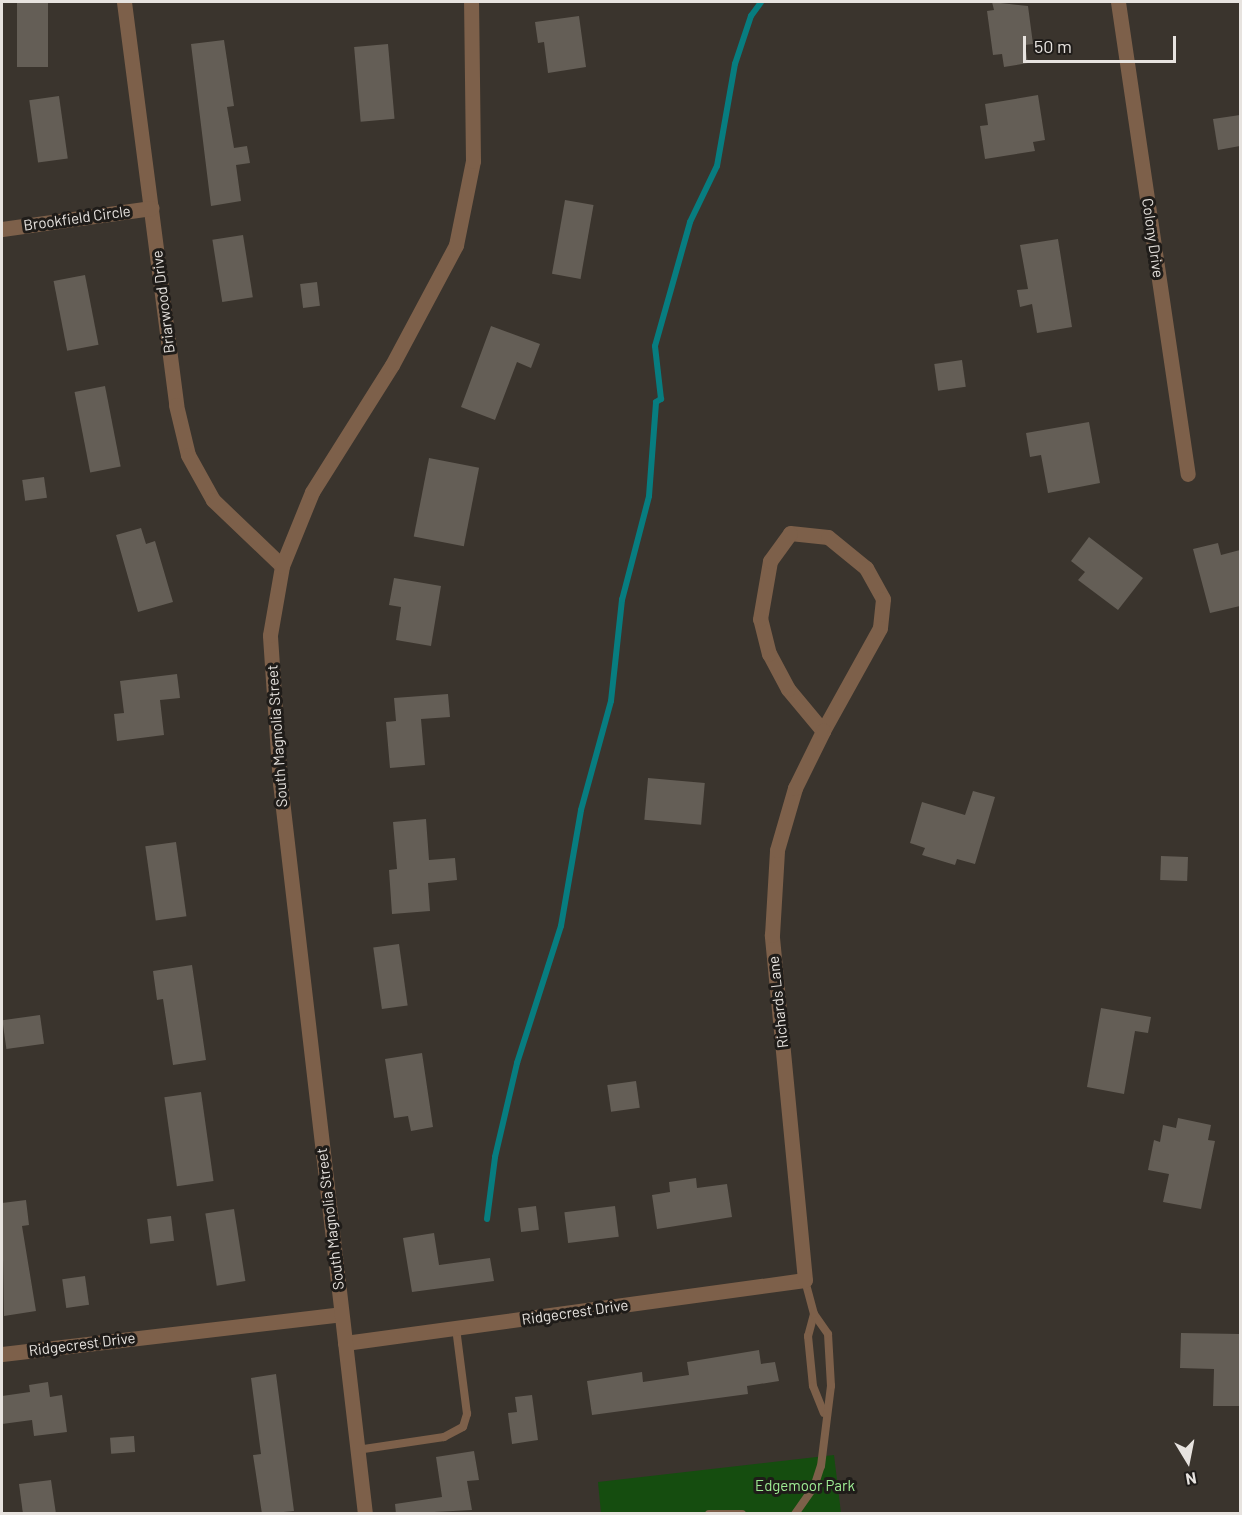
<!DOCTYPE html>
<style>
body{margin:0}
#map{position:relative;width:1242px;height:1515px;overflow:hidden;background:#3a342d;font-family:Barlow,sans-serif}
div>[style]{position:absolute}
.green>*{inset:0;background:#154d0f}
.stream>*{height:6px;margin:-3px;padding:0 3px;transform-origin:3px;border-radius:3px;background:#077d80}
.building>*{inset:0;background:#645e56;transform-origin:0 0}
.service>*{height:8px;margin:-4px;padding:0 4px;transform-origin:4px;border-radius:4px;background:#7d604a}
.minor>*{height:15px;margin:-7.5px;padding:0 7.5px;transform-origin:7.5px;border-radius:7.5px;background:#7d604a}
span{translate:-50% -50%;white-space:nowrap;text-align:center;line-height:1.15;-webkit-text-stroke:6px #1f1c19;paint-order:stroke}
.street-label{font-size:15px;color:#e7e3df}
.park-label{font-size:15px;color:#9fee95}
.frame{position:absolute;inset:0;border:3px solid #e7e3df;pointer-events:none}
.north{position:absolute;left:1158px;top:1431px;width:60px;height:60px;-webkit-text-stroke:4px #1f1c19;paint-order:stroke;rotate:170deg;font-size:16px;font-weight:700;line-height:24px;text-align:center;color:#e7e3df}
.north::after{content:'';display:block;margin:auto;width:21px;height:27px;background:#e7e3df;clip-path:polygon(50% 0,100% 100%,50% 72%,0 100%)}
.scale{position:absolute;left:1023px;top:36px;width:153px;height:27px;box-sizing:border-box;border:3px solid #e7e3df;border-top:0;padding-left:8px;font-size:18px;line-height:21px;white-space:nowrap;color:#e7e3df;-webkit-text-stroke:4px #1f1c19;paint-order:stroke}
</style>
<div id="map">
<div class="green">
<div style="clip-path:polygon(834px 1455px,841px 1513px,601px 1513px,598px 1482px)"></div>
</div>
<div class="stream">
<div style="left:487px;top:1219px;width:63px;rotate:-82.6deg"></div>
<div style="left:495px;top:1157px;width:97px;rotate:-76.8deg"></div>
<div style="left:517px;top:1063px;width:144px;rotate:-72.2deg"></div>
<div style="left:561px;top:926px;width:118px;rotate:-80.2deg"></div>
<div style="left:581px;top:810px;width:113px;rotate:-74.6deg"></div>
<div style="left:611px;top:701px;width:102px;rotate:-83.8deg"></div>
<div style="left:622px;top:600px;width:107px;rotate:-75.4deg"></div>
<div style="left:649px;top:496px;width:94px;rotate:-85.7deg"></div>
<div style="left:656px;top:402px;width:6px;rotate:-31deg"></div>
<div style="left:661px;top:399px;width:53px;rotate:-96.5deg"></div>
<div style="left:655px;top:346px;width:129px;rotate:-74.2deg"></div>
<div style="left:690px;top:222px;width:62px;rotate:-64.3deg"></div>
<div style="left:717px;top:166px;width:104px;rotate:-80deg"></div>
<div style="left:735px;top:64px;width:51px;rotate:-71.6deg"></div>
<div style="left:751px;top:16px;width:17px;rotate:-54deg"></div>
</div>
<div class="building">
<div style="left:17px;top:2px;width:31px;height:65px"></div>
<div style="clip-path:polygon(992px 2px,1028px 6px,1033px 44px,1025px 45px,1028px 63px,1004px 67px,1002px 54px,993px 55px,987px 11px,994px 10px)"></div>
<div style="clip-path:polygon(579px 16px,586px 67px,548px 73px,544px 42px,538px 43px,535px 22px)"></div>
<div style="clip-path:polygon(224px 40px,234px 106px,227px 107px,234px 148px,247px 146px,250px 163px,236px 165px,241px 201px,211px 206px,191px 44px)"></div>
<div style="left:388px;top:44px;width:75px;height:34px;rotate:85deg"></div>
<div style="clip-path:polygon(1038px 95px,1045px 140px,1033px 142px,1035px 151px,985px 159px,980px 126px,988px 125px,985px 104px)"></div>
<div style="left:59px;top:96px;width:63px;height:30px;rotate:82deg"></div>
<div style="clip-path:polygon(1240px 115px,1240px 146px,1218px 150px,1213px 119px)"></div>
<div style="left:565px;top:200px;width:29px;height:75px;rotate:10deg"></div>
<div style="left:243px;top:235px;width:63px;height:31px;rotate:81deg"></div>
<div style="clip-path:polygon(1058px 239px,1072px 327px,1037px 333px,1032px 304px,1020px 307px,1017px 290px,1028px 289px,1020px 245px)"></div>
<div style="left:85px;top:275px;width:71px;height:32px;rotate:79deg"></div>
<div style="left:317px;top:282px;width:24px;height:17px;rotate:83deg"></div>
<div style="clip-path:polygon(491px 326px,540px 344px,531px 368px,517px 362px,495px 420px,461px 407px)"></div>
<div style="left:962px;top:360px;width:27px;height:28px;rotate:82deg"></div>
<div style="left:105px;top:386px;width:82px;height:31px;rotate:79deg"></div>
<div style="clip-path:polygon(1089px 422px,1100px 483px,1048px 493px,1041px 455px,1030px 457px,1026px 433px)"></div>
<div style="left:429px;top:458px;width:51px;height:80px;rotate:11deg"></div>
<div style="left:44px;top:477px;width:21px;height:22px;rotate:82deg"></div>
<div style="clip-path:polygon(141px 528px,146px 544px,155px 541px,173px 602px,138px 612px,116px 535px)"></div>
<div style="clip-path:polygon(1089px 537px,1143px 578px,1118px 610px,1078px 580px,1085px 572px,1071px 561px)"></div>
<div style="clip-path:polygon(1218px 543px,1221px 555px,1240px 550px,1240px 606px,1210px 613px,1193px 549px)"></div>
<div style="clip-path:polygon(394px 578px,441px 586px,431px 646px,396px 640px,401px 607px,389px 605px)"></div>
<div style="clip-path:polygon(177px 674px,180px 698px,160px 700px,164px 735px,117px 741px,114px 714px,124px 713px,120px 681px)"></div>
<div style="clip-path:polygon(448px 694px,450px 717px,421px 719px,425px 765px,390px 768px,386px 722px,396px 721px,394px 698px)"></div>
<div style="left:648px;top:778px;width:57px;height:42px;rotate:5deg"></div>
<div style="clip-path:polygon(973px 791px,995px 797px,975px 864px,957px 859px,955px 865px,922px 855px,925px 848px,910px 843px,922px 802px,965px 815px)"></div>
<div style="clip-path:polygon(426px 819px,429px 860px,455px 858px,457px 880px,428px 883px,430px 911px,392px 914px,389px 870px,397px 869px,393px 822px)"></div>
<div style="left:176px;top:842px;width:75px;height:31px;rotate:82deg"></div>
<div style="left:1161px;top:856px;width:27px;height:24px;rotate:2deg"></div>
<div style="left:399px;top:944px;width:62px;height:26px;rotate:82deg"></div>
<div style="clip-path:polygon(192px 965px,206px 1060px,173px 1065px,163px 999px,157px 1000px,153px 971px)"></div>
<div style="clip-path:polygon(1101px 1008px,1151px 1017px,1148px 1033px,1135px 1031px,1124px 1094px,1087px 1087px)"></div>
<div style="left:40px;top:1015px;width:29px;height:38px;rotate:82deg"></div>
<div style="clip-path:polygon(422px 1053px,433px 1127px,411px 1131px,408px 1116px,394px 1118px,385px 1059px)"></div>
<div style="left:636px;top:1081px;width:27px;height:29px;rotate:82deg"></div>
<div style="left:201px;top:1092px;width:90px;height:37px;rotate:82deg"></div>
<div style="clip-path:polygon(1178px 1118px,1211px 1125px,1208px 1140px,1215px 1141px,1201px 1209px,1163px 1202px,1169px 1174px,1148px 1170px,1154px 1140px,1160px 1142px,1163px 1125px,1176px 1128px)"></div>
<div style="clip-path:polygon(696px 1178px,697px 1188px,727px 1184px,732px 1217px,657px 1229px,652px 1195px,670px 1192px,669px 1182px)"></div>
<div style="clip-path:polygon(26px 1200px,29px 1225px,22px 1226px,36px 1311px,4px 1316px,2px 1203px)"></div>
<div style="left:536px;top:1206px;width:24px;height:18px;rotate:83deg"></div>
<div style="left:615px;top:1206px;width:31px;height:51px;rotate:83deg"></div>
<div style="left:234px;top:1209px;width:73px;height:29px;rotate:81deg"></div>
<div style="left:171px;top:1216px;width:25px;height:24px;rotate:83deg"></div>
<div style="clip-path:polygon(434px 1233px,439px 1265px,490px 1258px,494px 1281px,412px 1292px,403px 1238px)"></div>
<div style="left:85px;top:1276px;width:29px;height:23px;rotate:82deg"></div>
<div style="clip-path:polygon(1181px 1333px,1240px 1334px,1240px 1406px,1213px 1406px,1214px 1369px,1180px 1368px)"></div>
<div style="clip-path:polygon(759px 1350px,761px 1364px,775px 1362px,779px 1381px,747px 1386px,748px 1394px,592px 1415px,587px 1381px,642px 1372px,643px 1382px,689px 1375px,687px 1362px)"></div>
<div style="clip-path:polygon(276px 1374px,294px 1511px,262px 1514px,253px 1455px,261px 1454px,251px 1378px)"></div>
<div style="clip-path:polygon(48px 1382px,50px 1397px,62px 1395px,67px 1432px,34px 1436px,32px 1420px,2px 1424px,2px 1396px,30px 1392px,29px 1385px)"></div>
<div style="clip-path:polygon(532px 1395px,538px 1440px,512px 1444px,508px 1413px,517px 1412px,515px 1397px)"></div>
<div style="left:134px;top:1436px;width:16px;height:24px;rotate:86deg"></div>
<div style="clip-path:polygon(474px 1451px,479px 1480px,467px 1481px,472px 1510px,396px 1514px,395px 1504px,442px 1497px,436px 1457px)"></div>
<div style="clip-path:polygon(51px 1480px,56px 1514px,23px 1514px,19px 1484px)"></div>
</div>
<div class="service">
<div style="left:814px;top:1314px;width:23px;rotate:105deg"></div>
<div style="left:808px;top:1336px;width:50px;rotate:84.3deg"></div>
<div style="left:813px;top:1386px;width:29px;rotate:68deg"></div>
<div style="left:357px;top:1450px;width:88px;rotate:-8.5deg"></div>
<div style="left:444px;top:1437px;width:21px;rotate:-28deg"></div>
<div style="left:463px;top:1427px;width:14px;rotate:-73deg"></div>
<div style="left:467px;top:1414px;width:87px;rotate:-97.3deg"></div>
<div style="left:709px;top:1514px;width:33px"></div>
<div style="left:795px;top:1514px;width:33px;rotate:-55deg"></div>
<div style="left:814px;top:1487px;width:22px;rotate:-72deg"></div>
<div style="left:821px;top:1466px;width:81px;rotate:-82.9deg"></div>
<div style="left:831px;top:1386px;width:52px;rotate:-93.3deg"></div>
<div style="left:828px;top:1334px;width:24px;rotate:-125deg"></div>
<div style="left:814px;top:1314px;width:35px;rotate:-105deg"></div>
</div>
<div class="minor">
<div style="left:124px;top:2px;width:406px;rotate:82.6deg"></div>
<div style="left:176px;top:405px;width:51px;rotate:76.5deg"></div>
<div style="left:188px;top:455px;width:51px;rotate:60.9deg"></div>
<div style="left:213px;top:500px;width:95px;rotate:43.7deg"></div>
<div style="left:1118px;top:2px;width:477px;rotate:81.6deg"></div>
<div style="left:2px;top:229px;width:151px;rotate:-8deg"></div>
<div style="left:790px;top:533px;width:38px;rotate:6deg"></div>
<div style="left:828px;top:537px;width:49px;rotate:39.2deg"></div>
<div style="left:866px;top:568px;width:35px;rotate:61deg"></div>
<div style="left:883px;top:599px;width:29px;rotate:96deg"></div>
<div style="left:880px;top:628px;width:118px;rotate:119deg"></div>
<div style="left:823px;top:731px;width:55px;rotate:-129.8deg"></div>
<div style="left:788px;top:689px;width:40px;rotate:-118deg"></div>
<div style="left:769px;top:654px;width:36px;rotate:-104deg"></div>
<div style="left:760px;top:619px;width:59px;rotate:-80.2deg"></div>
<div style="left:770px;top:561px;width:34px;rotate:-54deg"></div>
<div style="left:345px;top:1343px;width:464px;rotate:-7.8deg"></div>
<div style="left:805px;top:1280px;width:347px;rotate:-95.5deg"></div>
<div style="left:772px;top:935px;width:85px;rotate:-86.6deg"></div>
<div style="left:777px;top:850px;width:65px;rotate:-73.8deg"></div>
<div style="left:795px;top:788px;width:64px;rotate:-63.8deg"></div>
<div style="left:2px;top:1354px;width:341px;rotate:-6.7deg"></div>
<div style="left:365px;top:1514px;width:736px;rotate:-96.63deg"></div>
<div style="left:280px;top:783px;width:148px;rotate:-93.9deg"></div>
<div style="left:270px;top:635px;width:70px;rotate:-80.1deg"></div>
<div style="left:282px;top:566px;width:80px;rotate:-67.9deg"></div>
<div style="left:312px;top:492px;width:150px;rotate:-57.8deg"></div>
<div style="left:392px;top:365px;width:136px;rotate:-61.9deg"></div>
<div style="left:456px;top:245px;width:86px;rotate:-78.6deg"></div>
<div style="left:473px;top:161px;width:159px;rotate:-90.7deg"></div>
</div>
<div class="street-label">
<span style="left:77px;top:218px;rotate:-8deg">Brookfield Circle</span>
<span style="left:1153px;top:238px;rotate:82deg">Colony Drive</span>
<span style="left:163px;top:302px;rotate:-97deg">Briarwood Drive</span>
<span style="left:277px;top:736px;rotate:-94deg">South Magnolia Street</span>
<span style="left:778px;top:1002px;rotate:-96deg">Richards Lane</span>
<span style="left:330px;top:1219px;rotate:-97deg">South Magnolia Street</span>
<span style="left:575px;top:1312px;rotate:-8deg">Ridgecrest Drive</span>
<span style="left:82px;top:1344px;rotate:-7deg">Ridgecrest Drive</span>
</div>
<div class="park-label">
<span style="left:805px;top:1486px">Edgemoor Park</span>
</div>
<div class="frame"></div>
<div class="north">N</div>
<div class="scale">50 m</div>
</div>
